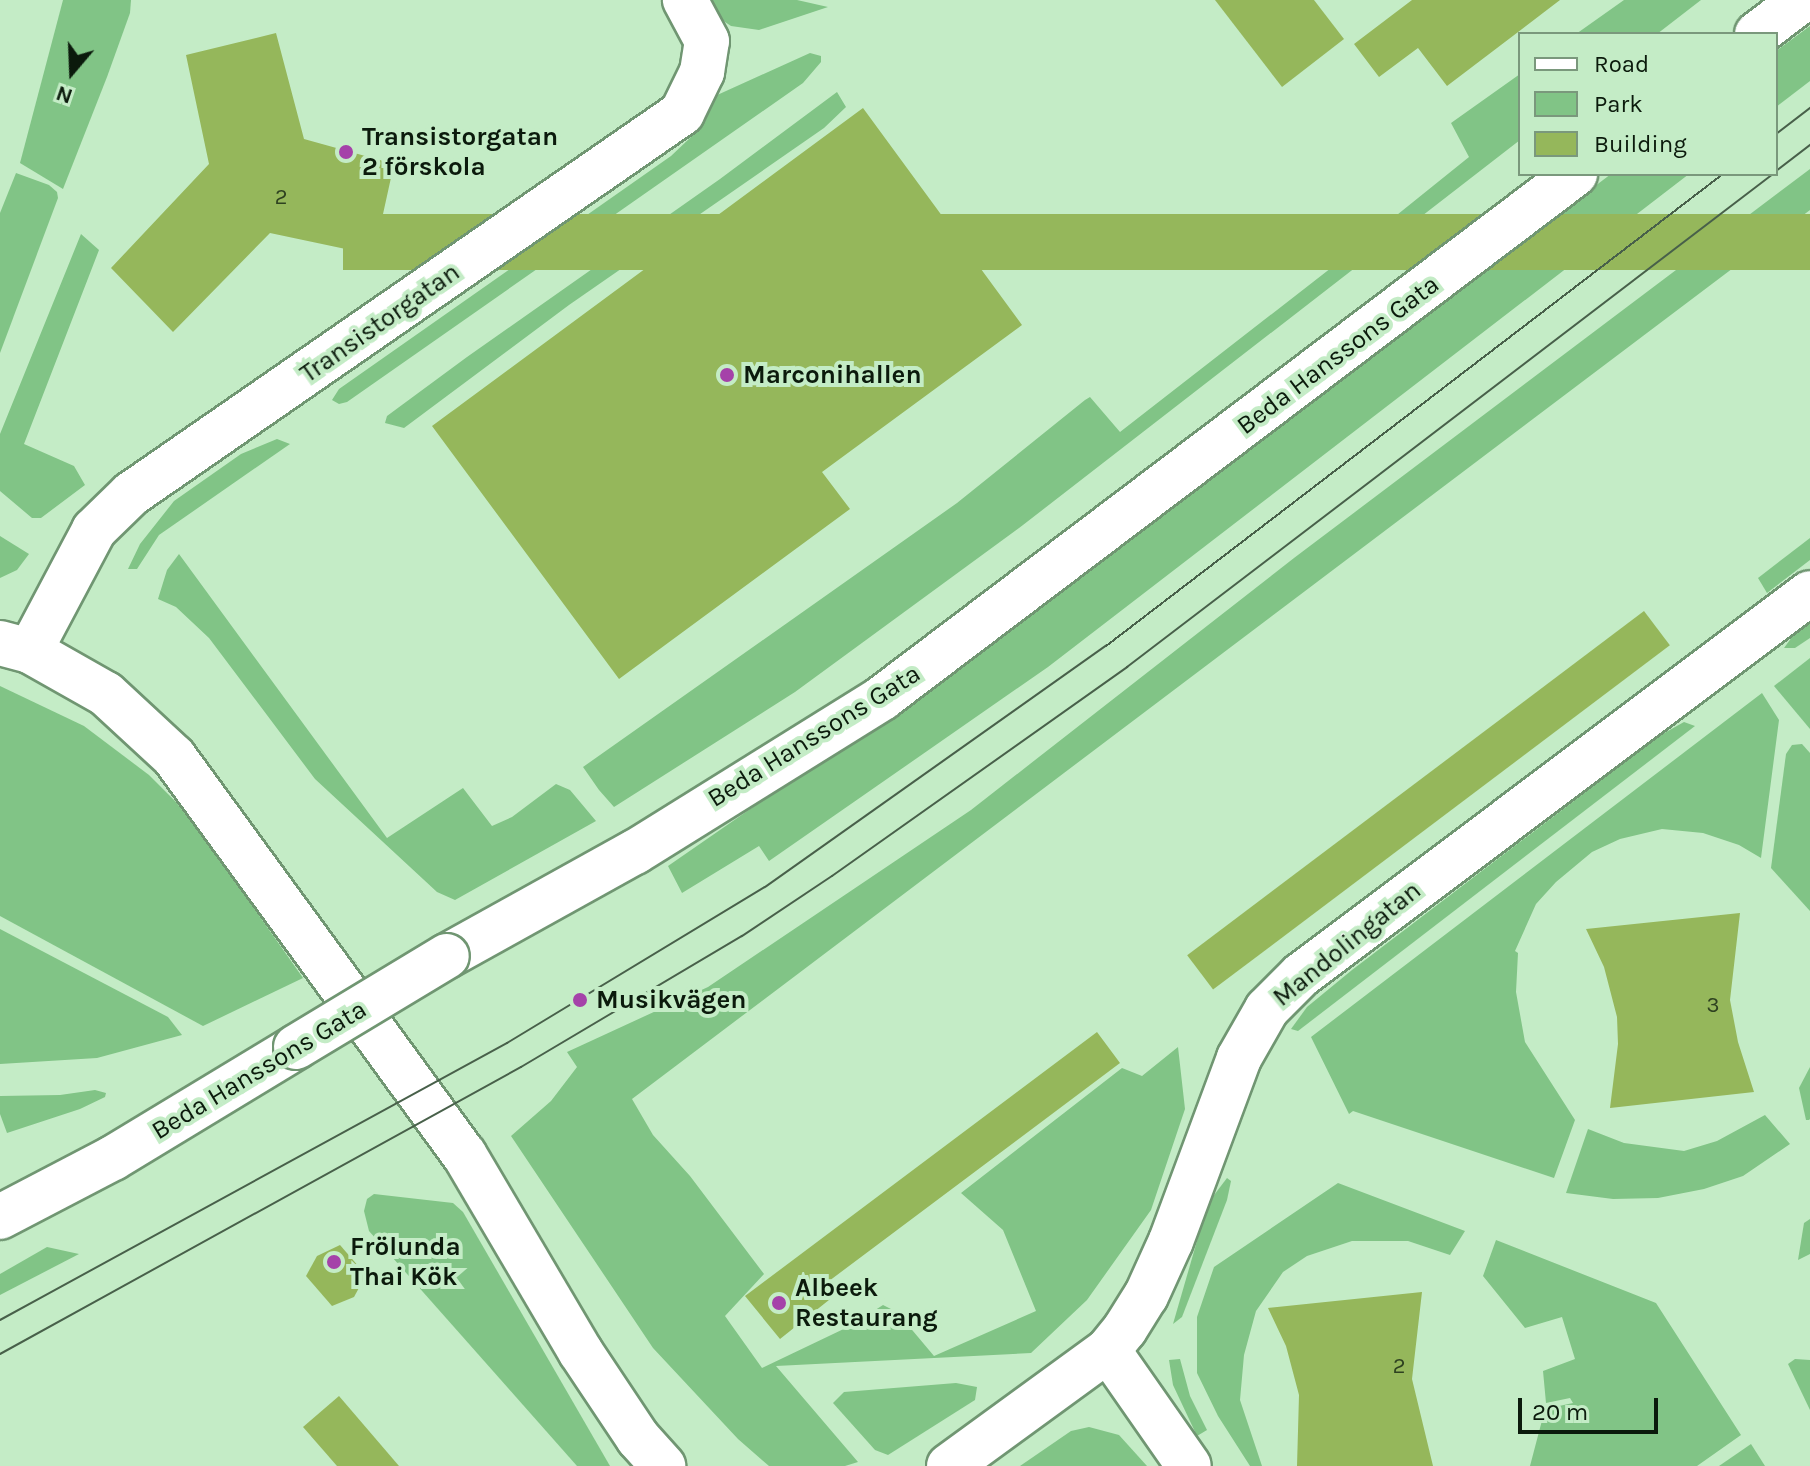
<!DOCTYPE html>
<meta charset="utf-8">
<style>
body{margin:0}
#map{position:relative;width:1810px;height:1466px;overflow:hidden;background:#c4ecc6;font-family:Karla,sans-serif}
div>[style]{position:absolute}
.green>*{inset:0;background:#81c486}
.building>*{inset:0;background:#95b75b;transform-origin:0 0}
.roads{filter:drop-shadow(2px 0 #709672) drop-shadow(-2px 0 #709672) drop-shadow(0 2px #709672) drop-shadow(0 -2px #709672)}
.street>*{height:44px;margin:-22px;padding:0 22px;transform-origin:22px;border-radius:22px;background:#fff}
.secondary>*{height:44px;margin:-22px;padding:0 22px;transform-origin:22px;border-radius:22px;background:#fff}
.tram>*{height:2px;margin:-1px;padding:0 1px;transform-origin:1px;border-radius:1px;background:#48604a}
.bridges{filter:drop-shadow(2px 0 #709672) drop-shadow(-2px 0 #709672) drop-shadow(0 2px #709672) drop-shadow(0 -2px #709672)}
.secondary-bridge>*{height:44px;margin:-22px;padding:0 22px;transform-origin:22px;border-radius:22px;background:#fff}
.dots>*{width:22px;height:22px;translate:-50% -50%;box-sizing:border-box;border:4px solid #c4ecc6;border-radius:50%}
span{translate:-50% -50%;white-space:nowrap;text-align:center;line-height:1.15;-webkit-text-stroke:8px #c4ecc6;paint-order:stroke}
.number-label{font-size:22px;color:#2e4120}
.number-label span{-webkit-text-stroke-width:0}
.poi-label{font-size:26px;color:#0b1a0c;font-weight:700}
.left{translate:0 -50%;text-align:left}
.street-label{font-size:26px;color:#0b1a0c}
.legend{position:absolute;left:1518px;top:32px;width:260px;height:144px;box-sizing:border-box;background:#c4ecc6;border:2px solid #7a987c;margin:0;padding:10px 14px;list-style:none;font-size:24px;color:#0b1a0c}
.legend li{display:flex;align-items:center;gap:16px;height:40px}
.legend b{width:40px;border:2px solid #7a987c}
.north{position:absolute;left:32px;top:32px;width:80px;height:80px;-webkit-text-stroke:6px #c4ecc6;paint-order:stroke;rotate:199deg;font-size:22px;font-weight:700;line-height:32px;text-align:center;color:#0b1a0c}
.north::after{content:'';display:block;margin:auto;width:28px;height:36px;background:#0b1a0c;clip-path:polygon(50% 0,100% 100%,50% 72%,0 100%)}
.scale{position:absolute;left:1518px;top:1398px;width:140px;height:36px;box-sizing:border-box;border:4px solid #0b1a0c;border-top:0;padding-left:10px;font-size:24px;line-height:28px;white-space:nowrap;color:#0b1a0c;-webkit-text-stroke:6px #c4ecc6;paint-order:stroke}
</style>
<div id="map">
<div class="green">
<div style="clip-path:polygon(63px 0,131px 0,130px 13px,107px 77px,63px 189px,20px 163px)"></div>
<div style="clip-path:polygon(703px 0,797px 0,828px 7px,759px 30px,731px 26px,713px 14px)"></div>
<div style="clip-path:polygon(1624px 0,1701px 0,1657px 34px,1576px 34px)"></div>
<div style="clip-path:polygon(1810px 26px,1810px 81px,1776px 107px,1776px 51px)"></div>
<div style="clip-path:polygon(810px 53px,821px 56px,821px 62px,803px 83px,347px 402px,339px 404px,332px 400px,339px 389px,671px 156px,690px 138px,715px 96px)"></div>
<div style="clip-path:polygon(1520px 74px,1520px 140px,1023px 525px,795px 692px,614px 807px,599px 790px,583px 767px,957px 503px,1085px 400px,1090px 397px,1120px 432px,1331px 268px,1469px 157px,1451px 123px)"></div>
<div style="clip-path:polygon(837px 92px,846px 107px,824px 128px,569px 305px,404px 428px,385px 423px,387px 416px,467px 357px,720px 179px)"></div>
<div style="clip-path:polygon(1810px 169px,1810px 210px,632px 1099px,653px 1135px,690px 1176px,764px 1274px,725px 1316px,762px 1368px,852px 1325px,883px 1305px,897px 1312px,934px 1356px,1036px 1311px,1003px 1230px,961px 1193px,1122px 1068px,1142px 1076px,1178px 1047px,1185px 1109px,1151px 1210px,1087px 1300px,1031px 1353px,776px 1366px,858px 1462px,845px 1466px,769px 1466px,738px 1439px,653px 1348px,511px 1136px,551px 1101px,577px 1067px,567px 1052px,708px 987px,971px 810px,1294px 558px)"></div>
<div style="clip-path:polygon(16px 173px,49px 185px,57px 192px,58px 198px,0 353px,0 213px)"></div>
<div style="clip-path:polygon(1611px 174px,1689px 174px,1048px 667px,769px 861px,759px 846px,682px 893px,668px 866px,980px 650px)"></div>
<div style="clip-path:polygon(81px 234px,99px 250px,24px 444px,74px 466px,85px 485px,41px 518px,32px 518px,0 491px,0 434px)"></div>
<div style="clip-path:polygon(277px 439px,290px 444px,159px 535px,137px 569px,128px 569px,140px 544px,174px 501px,241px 454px)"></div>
<div style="clip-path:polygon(0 536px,29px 554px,17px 570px,0 578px)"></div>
<div style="clip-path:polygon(1810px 538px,1810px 560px,1767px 593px,1758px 578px)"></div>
<div style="clip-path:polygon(179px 554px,387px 838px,463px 788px,492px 826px,512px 817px,556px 784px,570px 790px,596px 821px,455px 900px,437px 892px,315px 779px,209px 638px,176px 607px,158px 599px,167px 570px)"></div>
<div style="clip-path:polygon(1810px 623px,1810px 638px,1795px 648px,1784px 648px,1792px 637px)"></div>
<div style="clip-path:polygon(1810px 658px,1810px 729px,1774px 686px)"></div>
<div style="clip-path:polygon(0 686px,84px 726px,149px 775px,176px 802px,211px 847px,303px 978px,203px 1026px,0 916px)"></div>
<div style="clip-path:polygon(1762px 693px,1779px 720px,1761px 858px,1739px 845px,1703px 833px,1662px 829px,1620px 839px,1592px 852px,1556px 882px,1536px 904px,1515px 951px,1518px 953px,1516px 992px,1525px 1042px,1575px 1120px,1554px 1178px,1353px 1111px,1349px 1114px,1311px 1037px)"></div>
<div style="clip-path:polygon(1684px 722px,1695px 726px,1298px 1031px,1291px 1029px,1307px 1007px,1352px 970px,1659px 736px)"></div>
<div style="clip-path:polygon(1802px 744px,1810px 753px,1810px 911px,1771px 868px,1786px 754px,1792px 745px)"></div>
<div style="clip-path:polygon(0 929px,168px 1017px,182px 1035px,97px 1058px,0 1064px)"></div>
<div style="clip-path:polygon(1810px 1067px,1810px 1119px,1809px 1120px,1806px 1120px,1799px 1088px)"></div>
<div style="clip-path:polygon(95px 1090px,106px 1093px,105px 1097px,80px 1109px,7px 1133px,0 1114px,0 1096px,60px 1095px)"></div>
<div style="clip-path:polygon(1765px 1115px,1790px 1144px,1743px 1176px,1704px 1189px,1658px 1198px,1613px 1199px,1566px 1193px,1588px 1129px,1624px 1143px,1684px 1151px,1717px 1141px)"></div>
<div style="clip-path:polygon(1227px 1178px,1231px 1181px,1227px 1200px,1182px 1317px,1173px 1324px,1208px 1203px)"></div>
<div style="clip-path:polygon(1338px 1183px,1465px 1231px,1450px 1255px,1408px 1241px,1352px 1241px,1307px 1256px,1283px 1272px,1256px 1311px,1244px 1355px,1240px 1400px,1262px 1466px,1250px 1466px,1218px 1416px,1197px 1373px,1197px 1317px,1214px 1267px)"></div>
<div style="clip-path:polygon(374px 1194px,453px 1203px,463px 1212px,610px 1466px,577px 1466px,369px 1231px,364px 1211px,367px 1199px)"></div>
<div style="clip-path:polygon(1810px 1219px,1810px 1254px,1798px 1260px,1804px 1223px)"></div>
<div style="clip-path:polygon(1496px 1240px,1656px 1303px,1741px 1435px,1697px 1466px,1530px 1466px,1545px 1409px,1573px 1403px,1570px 1398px,1546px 1403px,1543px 1371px,1575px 1359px,1562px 1317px,1525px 1328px,1483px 1276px)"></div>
<div style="clip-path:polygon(47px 1247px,79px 1254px,0 1295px,0 1274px)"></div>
<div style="clip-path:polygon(1180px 1359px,1190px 1396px,1207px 1430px,1197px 1436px,1173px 1385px,1169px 1360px)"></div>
<div style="clip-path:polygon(1795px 1359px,1810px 1360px,1810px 1410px,1788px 1364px)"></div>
<div style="clip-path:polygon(956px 1383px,977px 1387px,975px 1400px,888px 1455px,875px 1450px,833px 1403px,844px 1392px)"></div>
<div style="clip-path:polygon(1089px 1427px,1119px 1435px,1147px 1466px,1020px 1466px,1071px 1431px)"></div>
<div style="clip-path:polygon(1751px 1444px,1765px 1466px,1719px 1466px)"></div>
</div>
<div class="building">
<div style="clip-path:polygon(1215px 0,1314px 0,1344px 39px,1282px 87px)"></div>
<div style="clip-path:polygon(1412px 0,1560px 0,1447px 86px,1418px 48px,1379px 77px,1354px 44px)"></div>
<div style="clip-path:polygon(276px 33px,304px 139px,394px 164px,374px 255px,270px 233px,173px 332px,111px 268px,209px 164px,186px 55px)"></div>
<div style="clip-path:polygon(863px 108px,1022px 325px,822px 472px,850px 509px,619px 679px,432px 426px)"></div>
<div style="left:1810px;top:214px;width:56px;height:1467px;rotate:90deg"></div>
<div style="left:1644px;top:611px;width:43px;height:572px;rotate:53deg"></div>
<div style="clip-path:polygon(1740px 913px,1730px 1000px,1738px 1042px,1754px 1092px,1610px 1108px,1618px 1044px,1617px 1017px,1604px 967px,1586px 929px)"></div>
<div style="clip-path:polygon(1097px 1032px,1120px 1063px,825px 1284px,834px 1296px,780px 1339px,745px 1296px)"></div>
<div style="clip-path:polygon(340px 1245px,366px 1275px,354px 1297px,332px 1306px,306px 1276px,317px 1256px)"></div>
<div style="clip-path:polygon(1422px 1292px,1412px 1379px,1433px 1466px,1297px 1466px,1299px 1395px,1286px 1346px,1268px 1308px)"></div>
<div style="clip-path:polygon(339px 1396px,399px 1466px,337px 1466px,303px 1427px)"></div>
</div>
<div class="roads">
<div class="street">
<div style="left:0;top:643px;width:31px;rotate:15deg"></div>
<div style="left:30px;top:651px;width:87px;rotate:29.5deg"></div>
<div style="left:106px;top:694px;width:93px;rotate:42.8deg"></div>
<div style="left:174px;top:757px;width:492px;rotate:53.9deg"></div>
<div style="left:464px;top:1154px;width:229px;rotate:59.5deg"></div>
<div style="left:580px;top:1351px;width:105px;rotate:56.3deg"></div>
<div style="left:638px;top:1438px;width:38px;rotate:48deg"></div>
<div style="left:30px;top:651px;width:137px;rotate:-62.1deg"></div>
<div style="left:94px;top:530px;width:52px;rotate:-44.2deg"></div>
<div style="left:131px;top:494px;width:670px;rotate:-34.66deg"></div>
<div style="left:682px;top:113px;width:46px;rotate:-64deg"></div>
<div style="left:702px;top:72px;width:31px;rotate:-81deg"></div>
<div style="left:707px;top:41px;width:47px;rotate:-118.2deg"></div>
<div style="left:1108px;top:1350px;width:141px;rotate:55.1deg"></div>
<div style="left:949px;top:1466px;width:197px;rotate:-36.1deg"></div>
<div style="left:1108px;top:1350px;width:27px;rotate:-51deg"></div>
<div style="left:1125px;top:1329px;width:39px;rotate:-58deg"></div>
<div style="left:1146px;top:1296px;width:60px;rotate:-65.6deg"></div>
<div style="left:1171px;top:1241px;width:195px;rotate:-69.6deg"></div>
<div style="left:1239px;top:1058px;width:56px;rotate:-60.3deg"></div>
<div style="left:1267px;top:1009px;width:48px;rotate:-45deg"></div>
<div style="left:1301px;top:975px;width:636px;rotate:-36.89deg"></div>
</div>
<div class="secondary">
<div style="left:1757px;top:34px;width:56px;rotate:-37.1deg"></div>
<div style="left:447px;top:956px;width:215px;rotate:-29deg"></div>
<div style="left:635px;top:852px;width:291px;rotate:-31.9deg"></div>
<div style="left:882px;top:698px;width:869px;rotate:-37.09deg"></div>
<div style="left:0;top:1217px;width:127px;rotate:-27.6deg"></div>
<div style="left:113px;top:1158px;width:214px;rotate:-31.2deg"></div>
</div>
</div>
<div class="tram">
<div style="left:1776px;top:134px;width:43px;rotate:-37.4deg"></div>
<div style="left:1776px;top:171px;width:43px;rotate:-37.4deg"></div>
<div style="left:0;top:1320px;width:578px;rotate:-28.65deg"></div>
<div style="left:507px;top:1043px;width:301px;rotate:-31.2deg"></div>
<div style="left:765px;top:887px;width:418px;rotate:-35.3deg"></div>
<div style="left:1106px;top:646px;width:777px;rotate:-37.42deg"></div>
<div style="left:0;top:1354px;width:595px;rotate:-28.85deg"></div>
<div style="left:521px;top:1067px;width:257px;rotate:-30.7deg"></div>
<div style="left:742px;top:936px;width:108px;rotate:-33.7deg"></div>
<div style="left:832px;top:876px;width:362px;rotate:-35.3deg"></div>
<div style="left:1127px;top:667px;width:813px;rotate:-37.35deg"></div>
</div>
<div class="bridges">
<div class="secondary-bridge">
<div style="left:296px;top:1047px;width:176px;rotate:-31.1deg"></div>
</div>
</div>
<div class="dots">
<div style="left:346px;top:152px;background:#a542a9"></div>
<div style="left:727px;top:375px;background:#a542a9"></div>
<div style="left:580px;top:1000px;background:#a542a9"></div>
<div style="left:334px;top:1262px;background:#a542a9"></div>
<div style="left:779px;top:1303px;background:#a542a9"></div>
</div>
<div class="number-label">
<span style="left:281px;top:198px">2</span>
<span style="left:1713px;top:1006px">3</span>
<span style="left:1399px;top:1367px">2</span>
</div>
<div class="poi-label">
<span class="left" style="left:362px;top:152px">Transistorgatan<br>2 förskola</span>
<span class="left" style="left:743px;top:375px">Marconihallen</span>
<span class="left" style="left:596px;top:1000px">Musikvägen</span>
<span class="left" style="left:350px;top:1262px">Frölunda<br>Thai Kök</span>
<span class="left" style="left:795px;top:1303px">Albeek<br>Restaurang</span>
</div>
<div class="street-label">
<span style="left:380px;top:323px;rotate:-35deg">Transistorgatan</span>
<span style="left:1338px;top:355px;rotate:-37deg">Beda Hanssons Gata</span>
<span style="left:814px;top:736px;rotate:-32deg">Beda Hanssons Gata</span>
<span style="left:1347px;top:944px;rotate:-39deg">Mandolingatan</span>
<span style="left:259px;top:1070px;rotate:-31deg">Beda Hanssons Gata</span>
</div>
<ul class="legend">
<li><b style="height:10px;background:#fff"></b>Road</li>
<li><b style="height:22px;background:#81c486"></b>Park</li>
<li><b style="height:22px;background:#95b75b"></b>Building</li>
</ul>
<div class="north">N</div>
<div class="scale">20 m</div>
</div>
